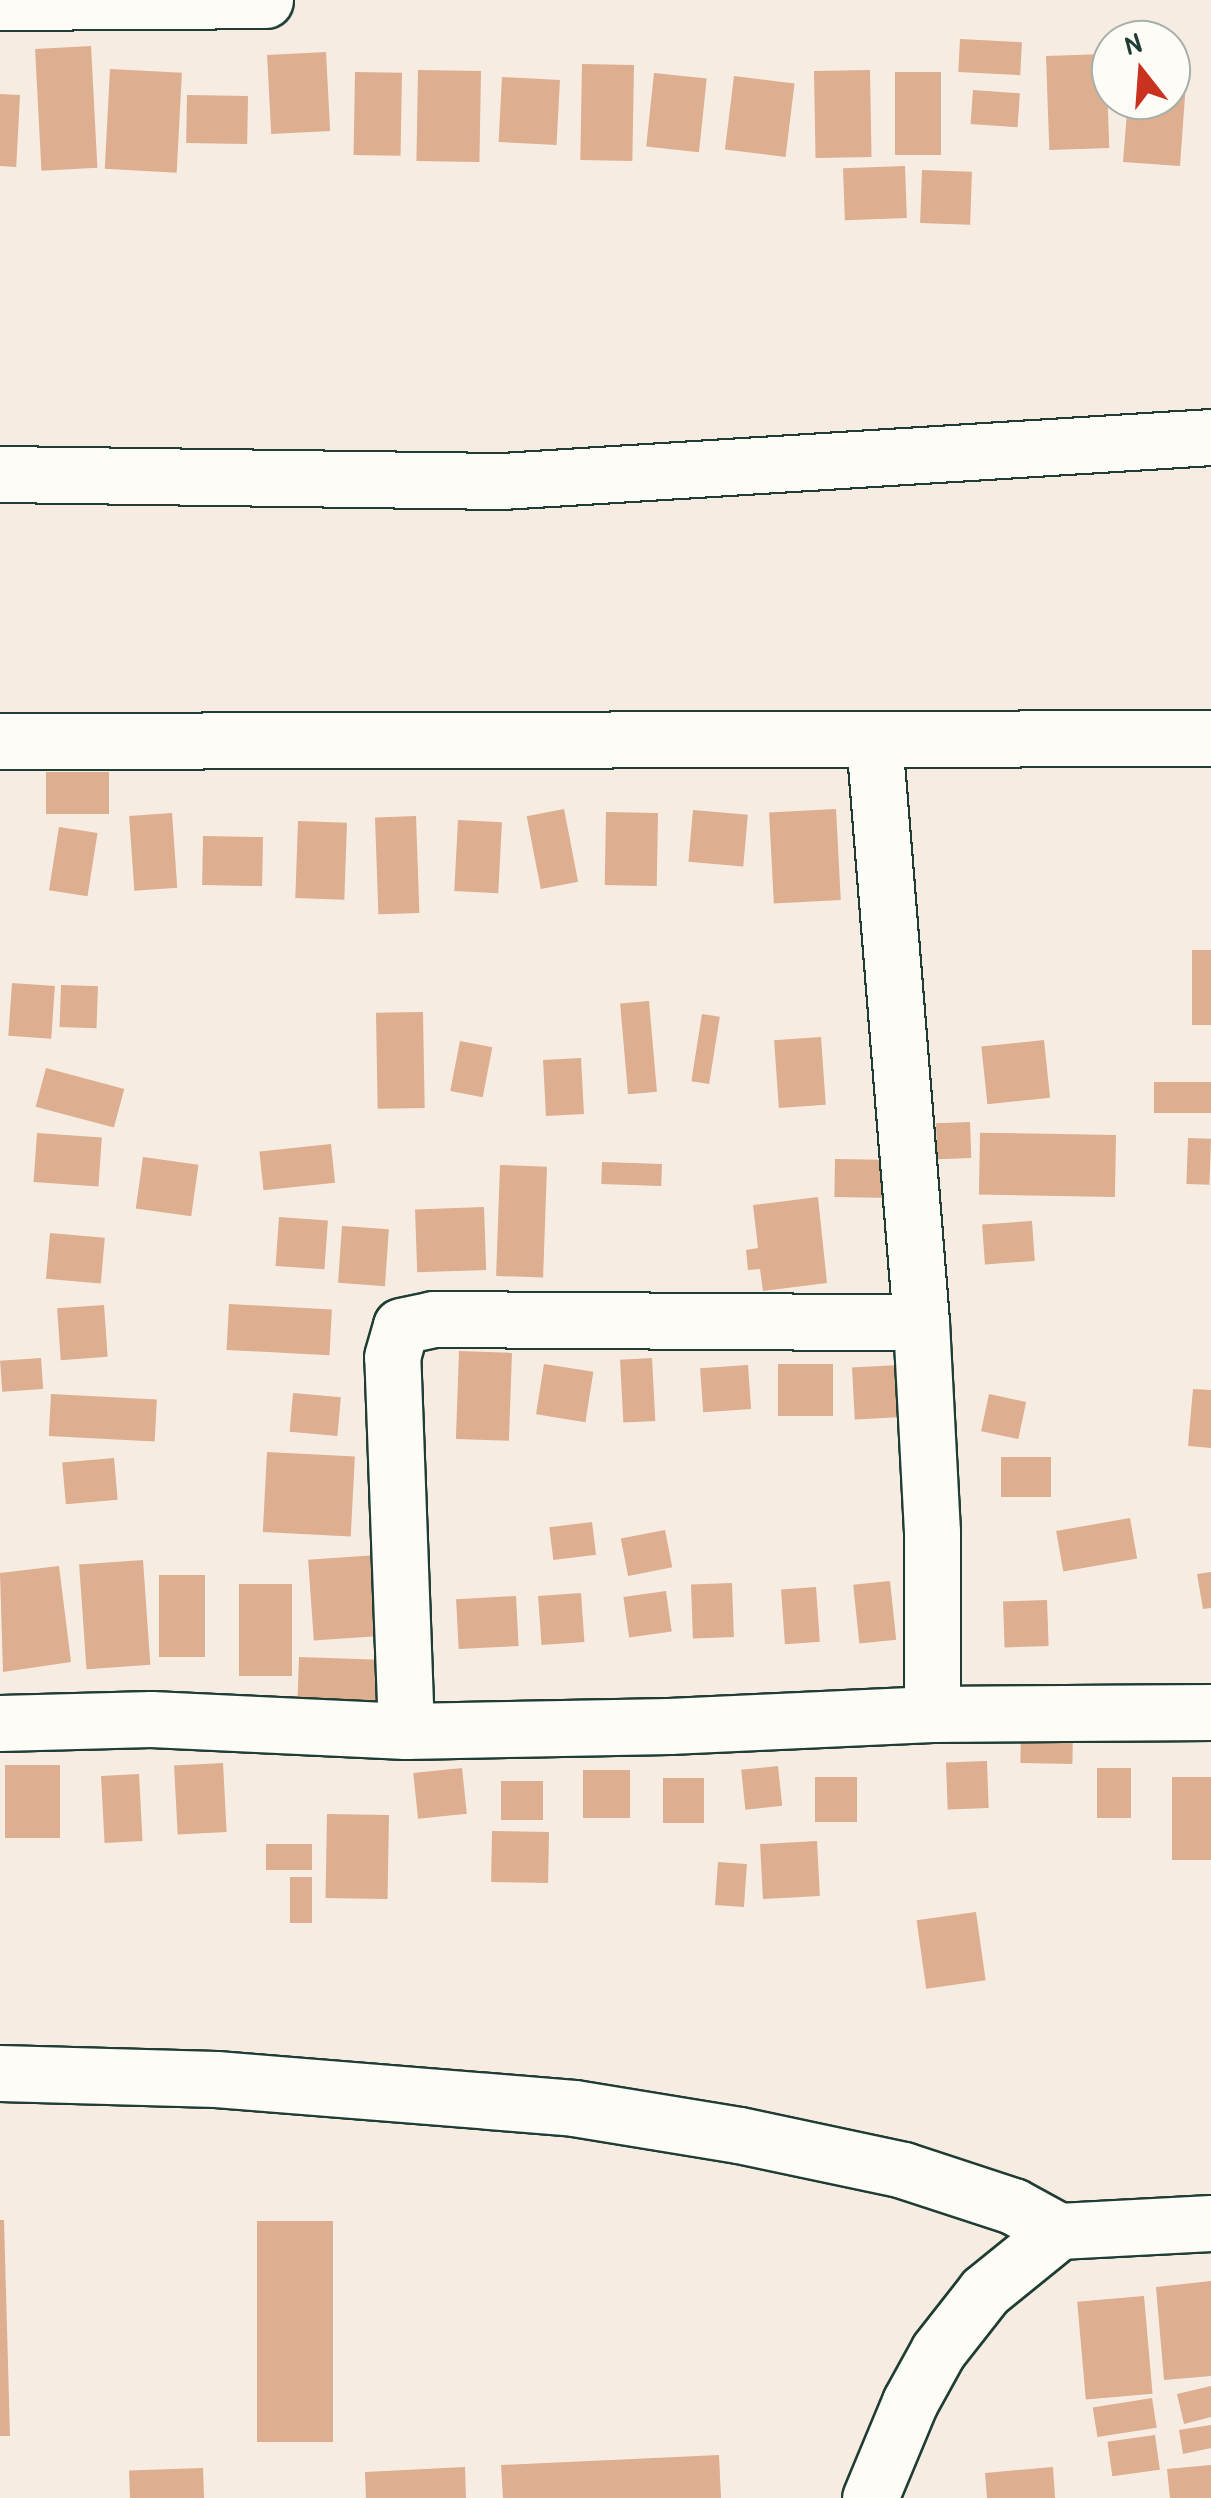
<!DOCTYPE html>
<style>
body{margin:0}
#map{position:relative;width:1211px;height:2498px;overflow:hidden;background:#f7ece2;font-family:"Patrick Hand",sans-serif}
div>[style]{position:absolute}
.building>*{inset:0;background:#ddae8f;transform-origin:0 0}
.roads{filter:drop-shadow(2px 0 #1f3d34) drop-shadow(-2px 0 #1f3d34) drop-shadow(0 2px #1f3d34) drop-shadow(0 -2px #1f3d34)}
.minor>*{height:55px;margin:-27.5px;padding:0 27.5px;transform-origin:27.5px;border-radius:27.5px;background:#fdfcf7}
span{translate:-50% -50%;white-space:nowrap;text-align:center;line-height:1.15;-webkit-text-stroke:8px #fdfcf7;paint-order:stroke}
.north{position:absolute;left:1091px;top:20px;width:100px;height:100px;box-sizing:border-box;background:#fdfcf7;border:2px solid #a4b0a9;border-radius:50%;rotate:343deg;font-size:28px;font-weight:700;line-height:40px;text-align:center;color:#1f3d34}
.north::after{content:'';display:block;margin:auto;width:35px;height:45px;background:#c8321e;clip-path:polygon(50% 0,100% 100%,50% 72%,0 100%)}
</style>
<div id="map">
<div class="building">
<div style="left:960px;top:39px;width:62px;height:33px;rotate:3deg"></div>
<div style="left:91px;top:46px;width:122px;height:56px;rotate:87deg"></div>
<div style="left:326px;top:52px;width:79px;height:59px;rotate:87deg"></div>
<div style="clip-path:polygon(1171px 52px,1188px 54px,1180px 166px,1123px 162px,1128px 100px,1171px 100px)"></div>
<div style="left:1106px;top:54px;width:94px;height:60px;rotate:88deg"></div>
<div style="left:582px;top:64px;width:52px;height:96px;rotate:1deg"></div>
<div style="left:110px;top:69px;width:72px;height:100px;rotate:3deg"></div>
<div style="left:418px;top:70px;width:63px;height:91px;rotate:1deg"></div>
<div style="left:870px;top:70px;width:87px;height:56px;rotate:89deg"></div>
<div style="left:355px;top:72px;width:47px;height:83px;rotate:1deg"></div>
<div style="left:895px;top:72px;width:46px;height:83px"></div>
<div style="left:654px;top:73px;width:53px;height:74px;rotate:6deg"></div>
<div style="left:734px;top:76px;width:61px;height:74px;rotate:7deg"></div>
<div style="left:502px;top:77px;width:58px;height:65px;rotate:3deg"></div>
<div style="left:973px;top:90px;width:47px;height:34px;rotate:4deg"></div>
<div style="left:0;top:94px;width:20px;height:72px;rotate:3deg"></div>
<div style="left:187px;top:95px;width:61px;height:48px;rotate:1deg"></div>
<div style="left:905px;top:166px;width:52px;height:62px;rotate:88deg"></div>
<div style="left:922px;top:170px;width:50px;height:53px;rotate:2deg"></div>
<div style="left:46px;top:772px;width:63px;height:42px"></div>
<div style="left:564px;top:809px;width:74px;height:38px;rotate:79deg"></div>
<div style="left:836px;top:809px;width:91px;height:67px;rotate:87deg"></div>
<div style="left:693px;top:810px;width:55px;height:52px;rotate:5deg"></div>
<div style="left:606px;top:812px;width:52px;height:73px;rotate:1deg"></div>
<div style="left:172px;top:813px;width:75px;height:43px;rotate:86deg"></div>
<div style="left:416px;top:816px;width:97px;height:41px;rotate:88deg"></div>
<div style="left:458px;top:820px;width:44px;height:71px;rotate:3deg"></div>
<div style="left:298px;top:821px;width:49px;height:77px;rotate:2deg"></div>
<div style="left:59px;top:827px;width:39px;height:64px;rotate:9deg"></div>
<div style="left:203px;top:836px;width:60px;height:49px;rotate:1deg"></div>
<div style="left:1192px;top:950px;width:19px;height:75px"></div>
<div style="left:12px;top:983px;width:43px;height:53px;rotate:4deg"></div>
<div style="left:61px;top:985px;width:37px;height:42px;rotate:2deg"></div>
<div style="left:649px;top:1001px;width:91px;height:29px;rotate:85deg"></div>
<div style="left:423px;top:1012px;width:96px;height:47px;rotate:89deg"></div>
<div style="left:702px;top:1014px;width:18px;height:68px;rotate:9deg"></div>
<div style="left:821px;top:1037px;width:68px;height:47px;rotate:86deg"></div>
<div style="left:1044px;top:1040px;width:58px;height:63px;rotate:84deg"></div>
<div style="left:460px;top:1041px;width:33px;height:51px;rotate:11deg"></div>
<div style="left:581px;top:1058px;width:56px;height:38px;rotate:87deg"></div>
<div style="left:46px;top:1068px;width:81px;height:40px;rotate:15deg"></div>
<div style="left:1211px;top:1082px;width:31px;height:57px;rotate:90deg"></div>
<div style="left:970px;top:1122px;width:36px;height:34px;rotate:88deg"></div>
<div style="left:37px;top:1133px;width:65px;height:49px;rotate:4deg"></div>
<div style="left:1116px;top:1135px;width:62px;height:136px;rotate:91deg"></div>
<div style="left:1188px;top:1138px;width:23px;height:46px;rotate:2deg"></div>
<div style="left:331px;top:1144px;width:39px;height:72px;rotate:84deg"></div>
<div style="left:143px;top:1157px;width:56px;height:52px;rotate:8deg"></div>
<div style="left:835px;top:1159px;width:61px;height:38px;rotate:1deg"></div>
<div style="left:602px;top:1162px;width:60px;height:22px;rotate:2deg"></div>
<div style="left:500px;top:1165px;width:47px;height:111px;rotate:2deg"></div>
<div style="clip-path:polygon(818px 1197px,827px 1283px,763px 1291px,760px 1269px,748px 1270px,746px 1250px,758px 1248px,753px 1205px)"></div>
<div style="left:484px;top:1207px;width:63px;height:69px;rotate:88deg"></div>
<div style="left:279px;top:1217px;width:49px;height:49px;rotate:4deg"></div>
<div style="left:1032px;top:1221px;width:40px;height:50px;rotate:86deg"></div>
<div style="left:342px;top:1226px;width:47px;height:57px;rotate:4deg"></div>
<div style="left:50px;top:1233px;width:55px;height:46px;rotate:5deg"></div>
<div style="left:229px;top:1304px;width:103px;height:46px;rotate:3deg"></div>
<div style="left:104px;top:1305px;width:52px;height:47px;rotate:86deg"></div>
<div style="left:459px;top:1351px;width:53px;height:88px;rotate:2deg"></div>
<div style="left:41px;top:1358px;width:31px;height:41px;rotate:86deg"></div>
<div style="left:652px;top:1358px;width:63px;height:32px;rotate:87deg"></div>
<div style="left:544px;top:1364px;width:50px;height:51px;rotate:9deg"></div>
<div style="left:778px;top:1364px;width:55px;height:52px"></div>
<div style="left:748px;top:1365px;width:44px;height:48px;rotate:86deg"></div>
<div style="left:899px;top:1365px;width:52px;height:47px;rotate:87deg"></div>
<div style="clip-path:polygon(1193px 1389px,1211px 1390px,1211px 1448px,1188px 1446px)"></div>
<div style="left:293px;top:1393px;width:48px;height:39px;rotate:5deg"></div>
<div style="left:51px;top:1394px;width:106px;height:42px;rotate:3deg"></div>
<div style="left:989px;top:1394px;width:38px;height:38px;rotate:12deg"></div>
<div style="left:267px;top:1452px;width:88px;height:80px;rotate:3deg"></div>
<div style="left:1001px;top:1457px;width:50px;height:40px"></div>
<div style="left:114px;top:1458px;width:42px;height:52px;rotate:85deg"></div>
<div style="left:1130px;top:1518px;width:41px;height:75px;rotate:80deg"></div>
<div style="left:592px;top:1522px;width:33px;height:43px;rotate:83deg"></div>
<div style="left:665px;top:1530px;width:38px;height:45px;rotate:79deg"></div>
<div style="left:377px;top:1555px;width:81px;height:69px;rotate:86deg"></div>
<div style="left:143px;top:1560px;width:105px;height:64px;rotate:86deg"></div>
<div style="clip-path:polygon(59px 1566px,71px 1662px,3px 1672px,0 1573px)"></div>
<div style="clip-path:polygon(1211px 1572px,1211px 1608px,1203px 1609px,1197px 1574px)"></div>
<div style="left:159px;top:1575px;width:46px;height:82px"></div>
<div style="left:890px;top:1581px;width:59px;height:37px;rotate:84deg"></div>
<div style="left:732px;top:1583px;width:54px;height:41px;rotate:88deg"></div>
<div style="left:292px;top:1584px;width:92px;height:53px;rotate:90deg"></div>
<div style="left:816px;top:1587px;width:55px;height:35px;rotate:86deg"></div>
<div style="left:666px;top:1591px;width:41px;height:43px;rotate:82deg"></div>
<div style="left:581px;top:1593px;width:49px;height:43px;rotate:86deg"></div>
<div style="left:516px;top:1596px;width:50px;height:60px;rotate:87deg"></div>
<div style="left:1047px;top:1600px;width:46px;height:44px;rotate:88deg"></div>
<div style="left:299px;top:1657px;width:96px;height:49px;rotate:2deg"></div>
<div style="left:1021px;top:1728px;width:52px;height:35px;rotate:1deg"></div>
<div style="left:987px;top:1761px;width:47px;height:41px;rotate:88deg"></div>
<div style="left:223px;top:1763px;width:69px;height:49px;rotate:87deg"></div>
<div style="left:60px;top:1765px;width:73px;height:55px;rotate:90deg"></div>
<div style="left:778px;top:1766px;width:40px;height:37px;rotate:84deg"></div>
<div style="left:462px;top:1768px;width:46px;height:49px;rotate:84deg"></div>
<div style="left:1097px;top:1768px;width:34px;height:50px"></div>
<div style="left:583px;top:1770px;width:47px;height:48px"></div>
<div style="left:139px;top:1774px;width:67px;height:38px;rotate:87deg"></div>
<div style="left:815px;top:1777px;width:42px;height:45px"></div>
<div style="left:1211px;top:1777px;width:83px;height:39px;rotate:90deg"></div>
<div style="left:663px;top:1778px;width:41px;height:45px"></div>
<div style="left:543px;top:1781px;width:39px;height:42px;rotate:90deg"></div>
<div style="left:327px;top:1814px;width:62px;height:84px;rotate:1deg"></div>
<div style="left:492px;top:1831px;width:57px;height:51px;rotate:1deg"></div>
<div style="left:817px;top:1841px;width:55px;height:57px;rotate:87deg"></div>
<div style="left:312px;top:1844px;width:26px;height:46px;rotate:90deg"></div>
<div style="left:718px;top:1862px;width:29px;height:43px;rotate:4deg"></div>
<div style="left:290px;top:1877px;width:22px;height:46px"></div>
<div style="left:976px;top:1912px;width:69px;height:60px;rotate:82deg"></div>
<div style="clip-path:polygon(0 2220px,4px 2220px,10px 2436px,0 2436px)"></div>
<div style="left:257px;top:2221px;width:76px;height:221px"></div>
<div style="clip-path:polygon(1211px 2281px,1211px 2376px,1164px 2380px,1156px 2287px)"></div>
<div style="left:1144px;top:2296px;width:98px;height:67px;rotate:85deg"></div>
<div style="clip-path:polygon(1211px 2386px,1211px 2417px,1184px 2424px,1177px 2394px)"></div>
<div style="left:1152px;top:2398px;width:30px;height:60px;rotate:81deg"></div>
<div style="clip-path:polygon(1211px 2425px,1211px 2448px,1183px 2454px,1179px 2430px)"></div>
<div style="left:1155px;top:2435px;width:35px;height:48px;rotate:82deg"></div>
<div style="clip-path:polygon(719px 2455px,721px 2498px,503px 2498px,501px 2465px)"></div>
<div style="clip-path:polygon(1211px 2465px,1211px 2498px,1170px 2498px,1167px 2469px)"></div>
<div style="clip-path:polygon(465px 2467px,466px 2498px,366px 2498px,365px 2472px)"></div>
<div style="clip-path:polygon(1053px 2467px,1055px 2498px,987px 2498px,985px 2473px)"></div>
<div style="left:203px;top:2468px;width:30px;height:74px;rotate:88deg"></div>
</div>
<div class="roads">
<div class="minor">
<div style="left:0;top:2px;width:265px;rotate:-0.4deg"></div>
<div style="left:0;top:474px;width:502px;rotate:0.8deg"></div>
<div style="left:502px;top:481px;width:710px;rotate:-3.55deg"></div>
<div style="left:874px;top:739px;width:585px;rotate:85.39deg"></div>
<div style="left:921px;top:1322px;width:210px;rotate:87deg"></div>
<div style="left:932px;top:1532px;width:182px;rotate:90deg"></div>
<div style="left:0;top:741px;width:1211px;rotate:-0.14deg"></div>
<div style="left:0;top:1723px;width:151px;rotate:-1.5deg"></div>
<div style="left:151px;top:1719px;width:255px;rotate:2.7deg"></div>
<div style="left:406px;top:1731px;width:263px;rotate:-1.1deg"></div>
<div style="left:669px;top:1726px;width:263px;rotate:-2.6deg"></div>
<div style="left:932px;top:1714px;width:279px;rotate:-0.4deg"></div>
<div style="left:406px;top:1731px;width:374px;rotate:-92.1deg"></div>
<div style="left:392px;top:1357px;width:32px;rotate:-74deg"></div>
<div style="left:401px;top:1326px;width:33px;rotate:-12deg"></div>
<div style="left:433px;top:1319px;width:488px;rotate:0.4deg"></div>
<div style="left:0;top:2073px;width:216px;rotate:1.6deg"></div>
<div style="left:216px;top:2079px;width:359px;rotate:4.6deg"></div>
<div style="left:574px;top:2108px;width:167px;rotate:9.3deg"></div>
<div style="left:739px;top:2135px;width:168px;rotate:12deg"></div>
<div style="left:903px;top:2170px;width:116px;rotate:18.1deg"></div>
<div style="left:1013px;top:2206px;width:52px;rotate:28.5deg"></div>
<div style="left:1059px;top:2231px;width:152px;rotate:-3deg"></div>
<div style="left:870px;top:2498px;width:104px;rotate:-67.4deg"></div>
<div style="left:910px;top:2402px;width:58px;rotate:-61.2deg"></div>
<div style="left:938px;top:2351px;width:76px;rotate:-51.9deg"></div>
<div style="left:985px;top:2291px;width:95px;rotate:-39deg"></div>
</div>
</div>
<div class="north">N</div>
</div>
